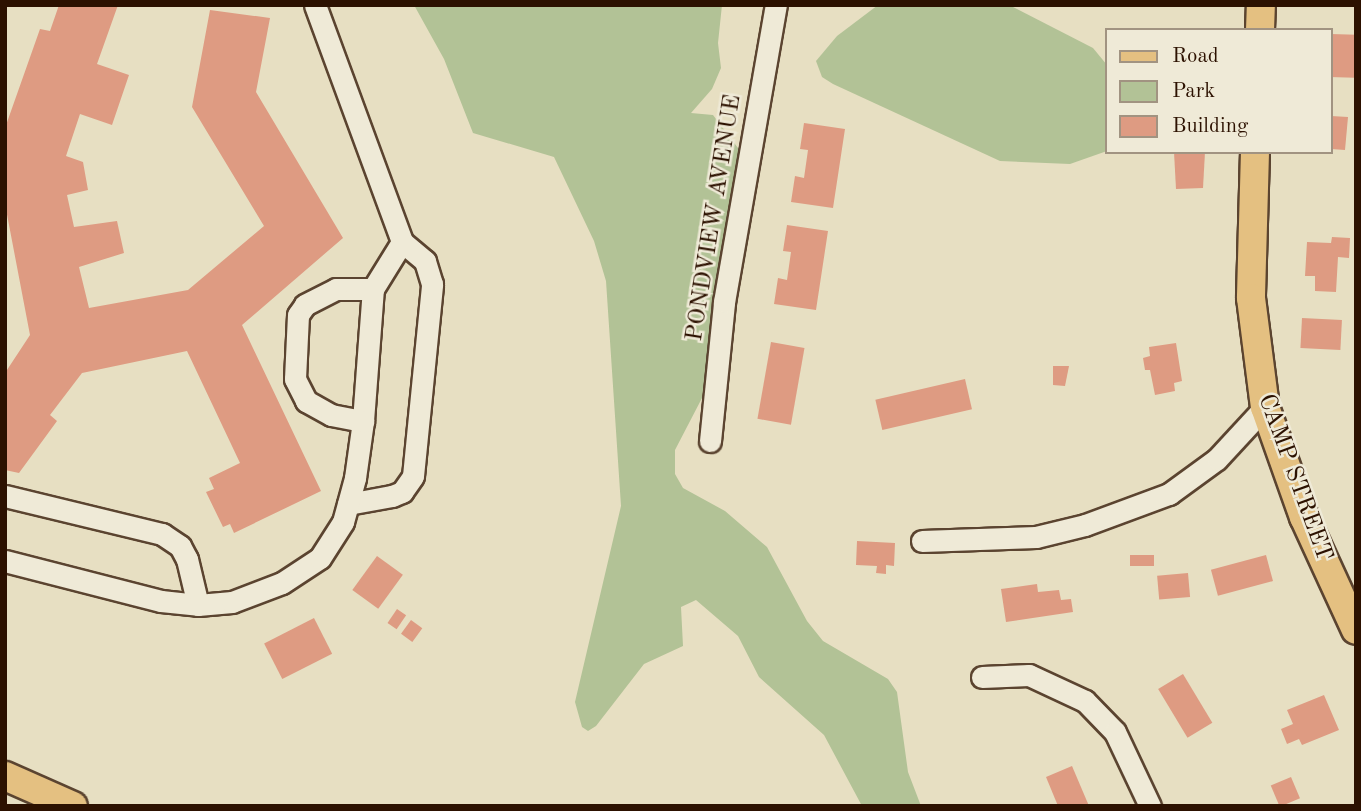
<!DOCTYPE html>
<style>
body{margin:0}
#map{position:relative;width:1361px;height:811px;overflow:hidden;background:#e7dfc2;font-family:"Old Standard TT",serif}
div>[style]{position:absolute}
.green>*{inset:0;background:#b2c296}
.building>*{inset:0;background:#de9b82;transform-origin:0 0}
.roads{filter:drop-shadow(2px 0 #5b4430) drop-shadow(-2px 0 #5b4430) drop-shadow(0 2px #5b4430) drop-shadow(0 -2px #5b4430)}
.minor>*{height:21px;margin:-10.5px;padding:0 10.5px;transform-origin:10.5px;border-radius:10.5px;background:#efead7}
.major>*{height:28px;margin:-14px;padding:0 14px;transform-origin:14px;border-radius:14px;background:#e4c081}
span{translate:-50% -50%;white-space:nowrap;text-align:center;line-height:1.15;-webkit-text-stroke:5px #efead7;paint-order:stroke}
.street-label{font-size:24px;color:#2c1100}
.frame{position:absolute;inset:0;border:7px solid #2c1100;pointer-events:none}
.legend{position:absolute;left:1105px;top:28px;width:228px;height:126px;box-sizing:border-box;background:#efead7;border:2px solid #a19381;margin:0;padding:9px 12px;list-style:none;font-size:21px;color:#2c1100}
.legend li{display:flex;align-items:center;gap:14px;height:35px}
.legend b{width:35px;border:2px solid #a19381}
</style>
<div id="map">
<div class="green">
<div style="clip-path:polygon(414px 5px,722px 5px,718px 43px,721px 68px,712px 89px,691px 113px,713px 115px,741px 152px,715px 373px,675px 450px,675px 474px,683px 488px,725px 511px,767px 547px,807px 621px,823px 641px,888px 679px,897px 692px,908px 772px,921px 806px,862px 806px,824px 735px,759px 677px,738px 636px,696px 600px,681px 607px,683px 646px,644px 664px,596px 726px,588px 731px,582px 727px,575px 702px,621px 506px,606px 281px,594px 241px,554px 157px,473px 133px,444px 59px)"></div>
<div style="clip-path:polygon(878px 5px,1009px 5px,1093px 48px,1107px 65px,1107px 151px,1070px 164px,1000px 161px,833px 84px,822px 77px,816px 61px,837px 36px)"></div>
</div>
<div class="building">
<div style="clip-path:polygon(59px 5px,118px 5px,97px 64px,129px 75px,112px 125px,80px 114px,66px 156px,83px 162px,88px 190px,67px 195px,74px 227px,117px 221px,124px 253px,79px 267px,89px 308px,188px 290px,264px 226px,192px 107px,210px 10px,270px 18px,256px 92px,343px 238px,242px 325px,321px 491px,234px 533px,230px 524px,223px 527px,206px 492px,214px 489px,209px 478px,240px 463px,187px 351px,82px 373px,50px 415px,57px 421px,19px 473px,5px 470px,5px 373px,30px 335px,5px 204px,5px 128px,40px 29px,50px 31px)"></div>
<div style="left:1331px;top:34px;width:25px;height:43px;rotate:2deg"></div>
<div style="clip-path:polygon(1331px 116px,1348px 117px,1345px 150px,1331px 149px)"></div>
<div style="clip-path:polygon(804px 123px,845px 129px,833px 208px,791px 202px,795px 176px,804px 178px,808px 150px,800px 149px)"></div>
<div style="clip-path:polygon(1174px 152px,1205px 152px,1203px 188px,1176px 189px)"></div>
<div style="clip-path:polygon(787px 225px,828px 231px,816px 310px,774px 304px,778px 278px,787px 280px,791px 252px,783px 251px)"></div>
<div style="clip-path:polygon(1332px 237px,1350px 238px,1349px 258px,1338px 257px,1336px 292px,1315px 291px,1315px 276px,1305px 276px,1307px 242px,1331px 243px)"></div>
<div style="left:1302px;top:318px;width:40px;height:30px;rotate:3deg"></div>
<div style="left:771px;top:342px;width:34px;height:78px;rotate:10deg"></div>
<div style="clip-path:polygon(1176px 343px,1182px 381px,1174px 383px,1175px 391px,1155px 395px,1150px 370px,1145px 370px,1143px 358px,1150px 356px,1149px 347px)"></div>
<div style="clip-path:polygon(1053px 366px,1069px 366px,1065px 386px,1053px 385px)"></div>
<div style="left:965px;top:379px;width:31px;height:92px;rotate:77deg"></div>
<div style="clip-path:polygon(857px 541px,895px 543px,894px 566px,886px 565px,886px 574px,876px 573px,877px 566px,856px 565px)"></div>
<div style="left:1154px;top:555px;width:11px;height:24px;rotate:90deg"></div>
<div style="left:1266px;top:555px;width:27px;height:57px;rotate:75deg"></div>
<div style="left:377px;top:556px;width:32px;height:42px;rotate:36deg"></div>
<div style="left:1188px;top:573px;width:24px;height:31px;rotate:85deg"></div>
<div style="clip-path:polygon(1037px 584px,1038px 592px,1059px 590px,1061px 600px,1071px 599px,1073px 612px,1006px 622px,1001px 589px)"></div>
<div style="left:397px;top:609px;width:11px;height:17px;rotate:34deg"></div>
<div style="left:314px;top:618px;width:40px;height:56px;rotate:63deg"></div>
<div style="left:411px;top:620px;width:14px;height:17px;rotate:36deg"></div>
<div style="left:1183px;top:674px;width:57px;height:29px;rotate:59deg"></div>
<div style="clip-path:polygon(1324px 695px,1339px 730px,1302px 745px,1299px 739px,1287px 744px,1281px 729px,1293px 724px,1287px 710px)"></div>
<div style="clip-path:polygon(1072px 766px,1089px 806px,1058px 806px,1046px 777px)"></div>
<div style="left:1291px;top:777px;width:23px;height:22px;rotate:67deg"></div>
</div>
<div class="roads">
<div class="minor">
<div style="left:315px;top:5px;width:252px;rotate:69.8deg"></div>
<div style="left:402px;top:242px;width:55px;rotate:121.7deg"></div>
<div style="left:710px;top:441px;width:140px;rotate:-84.2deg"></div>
<div style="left:724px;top:302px;width:302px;rotate:-80.1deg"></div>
<div style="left:5px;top:496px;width:162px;rotate:13.6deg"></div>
<div style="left:162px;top:534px;width:22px;rotate:34deg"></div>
<div style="left:180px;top:546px;width:15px;rotate:62deg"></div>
<div style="left:187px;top:559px;width:47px;rotate:76.6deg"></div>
<div style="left:348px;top:504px;width:45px;rotate:-10.3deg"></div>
<div style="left:392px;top:496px;width:11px;rotate:-22deg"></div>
<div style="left:402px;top:492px;width:19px;rotate:-55deg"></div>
<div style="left:413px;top:476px;width:193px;rotate:-84.3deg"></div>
<div style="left:432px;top:284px;width:24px;rotate:-107deg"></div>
<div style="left:425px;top:261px;width:30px;rotate:-140deg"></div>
<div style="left:922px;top:541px;width:114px;rotate:-2deg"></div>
<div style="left:1036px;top:537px;width:50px;rotate:-13.8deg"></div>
<div style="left:1085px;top:525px;width:90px;rotate:-20.3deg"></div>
<div style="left:1169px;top:494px;width:59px;rotate:-36.1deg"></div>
<div style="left:1217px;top:459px;width:71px;rotate:-47.3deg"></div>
<div style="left:5px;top:561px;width:161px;rotate:14.4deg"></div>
<div style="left:161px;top:601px;width:37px;rotate:6deg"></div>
<div style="left:198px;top:605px;width:34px;rotate:-5deg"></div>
<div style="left:232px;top:602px;width:53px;rotate:-20.8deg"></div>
<div style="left:282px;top:583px;width:45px;rotate:-33.3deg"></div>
<div style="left:320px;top:558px;width:43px;rotate:-57.4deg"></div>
<div style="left:343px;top:522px;width:46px;rotate:-74.7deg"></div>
<div style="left:355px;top:478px;width:58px;rotate:-82deg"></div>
<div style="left:363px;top:421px;width:132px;rotate:-85.7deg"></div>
<div style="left:373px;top:289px;width:37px;rotate:180deg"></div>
<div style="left:336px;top:289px;width:35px;rotate:153deg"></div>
<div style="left:305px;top:305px;width:12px;rotate:125deg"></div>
<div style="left:298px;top:315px;width:64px;rotate:92.7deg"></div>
<div style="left:295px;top:379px;width:25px;rotate:63deg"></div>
<div style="left:306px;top:401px;width:29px;rotate:29deg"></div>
<div style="left:331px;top:415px;width:33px;rotate:11deg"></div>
<div style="left:982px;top:677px;width:47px;rotate:-2.4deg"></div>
<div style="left:1029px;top:675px;width:62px;rotate:24.9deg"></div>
<div style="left:1085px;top:701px;width:43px;rotate:45.9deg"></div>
<div style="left:1115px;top:732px;width:82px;rotate:64.7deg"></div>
</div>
<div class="major">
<div style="left:1260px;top:30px;width:25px;rotate:-88deg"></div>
<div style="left:1255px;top:152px;width:146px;rotate:91.6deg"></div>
<div style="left:1251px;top:298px;width:110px;rotate:82.7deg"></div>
<div style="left:1265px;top:407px;width:117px;rotate:70.5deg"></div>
<div style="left:1304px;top:517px;width:124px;rotate:65.3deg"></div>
<div style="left:5px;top:776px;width:74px;rotate:23.8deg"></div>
</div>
</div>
<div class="street-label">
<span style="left:715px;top:218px;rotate:-81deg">PONDVIEW AVENUE</span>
<span style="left:1294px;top:478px;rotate:70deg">CAMP STREET</span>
</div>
<div class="frame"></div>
<ul class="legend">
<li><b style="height:9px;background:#e4c081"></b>Road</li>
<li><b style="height:19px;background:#b2c296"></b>Park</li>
<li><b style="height:19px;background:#de9b82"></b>Building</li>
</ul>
</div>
